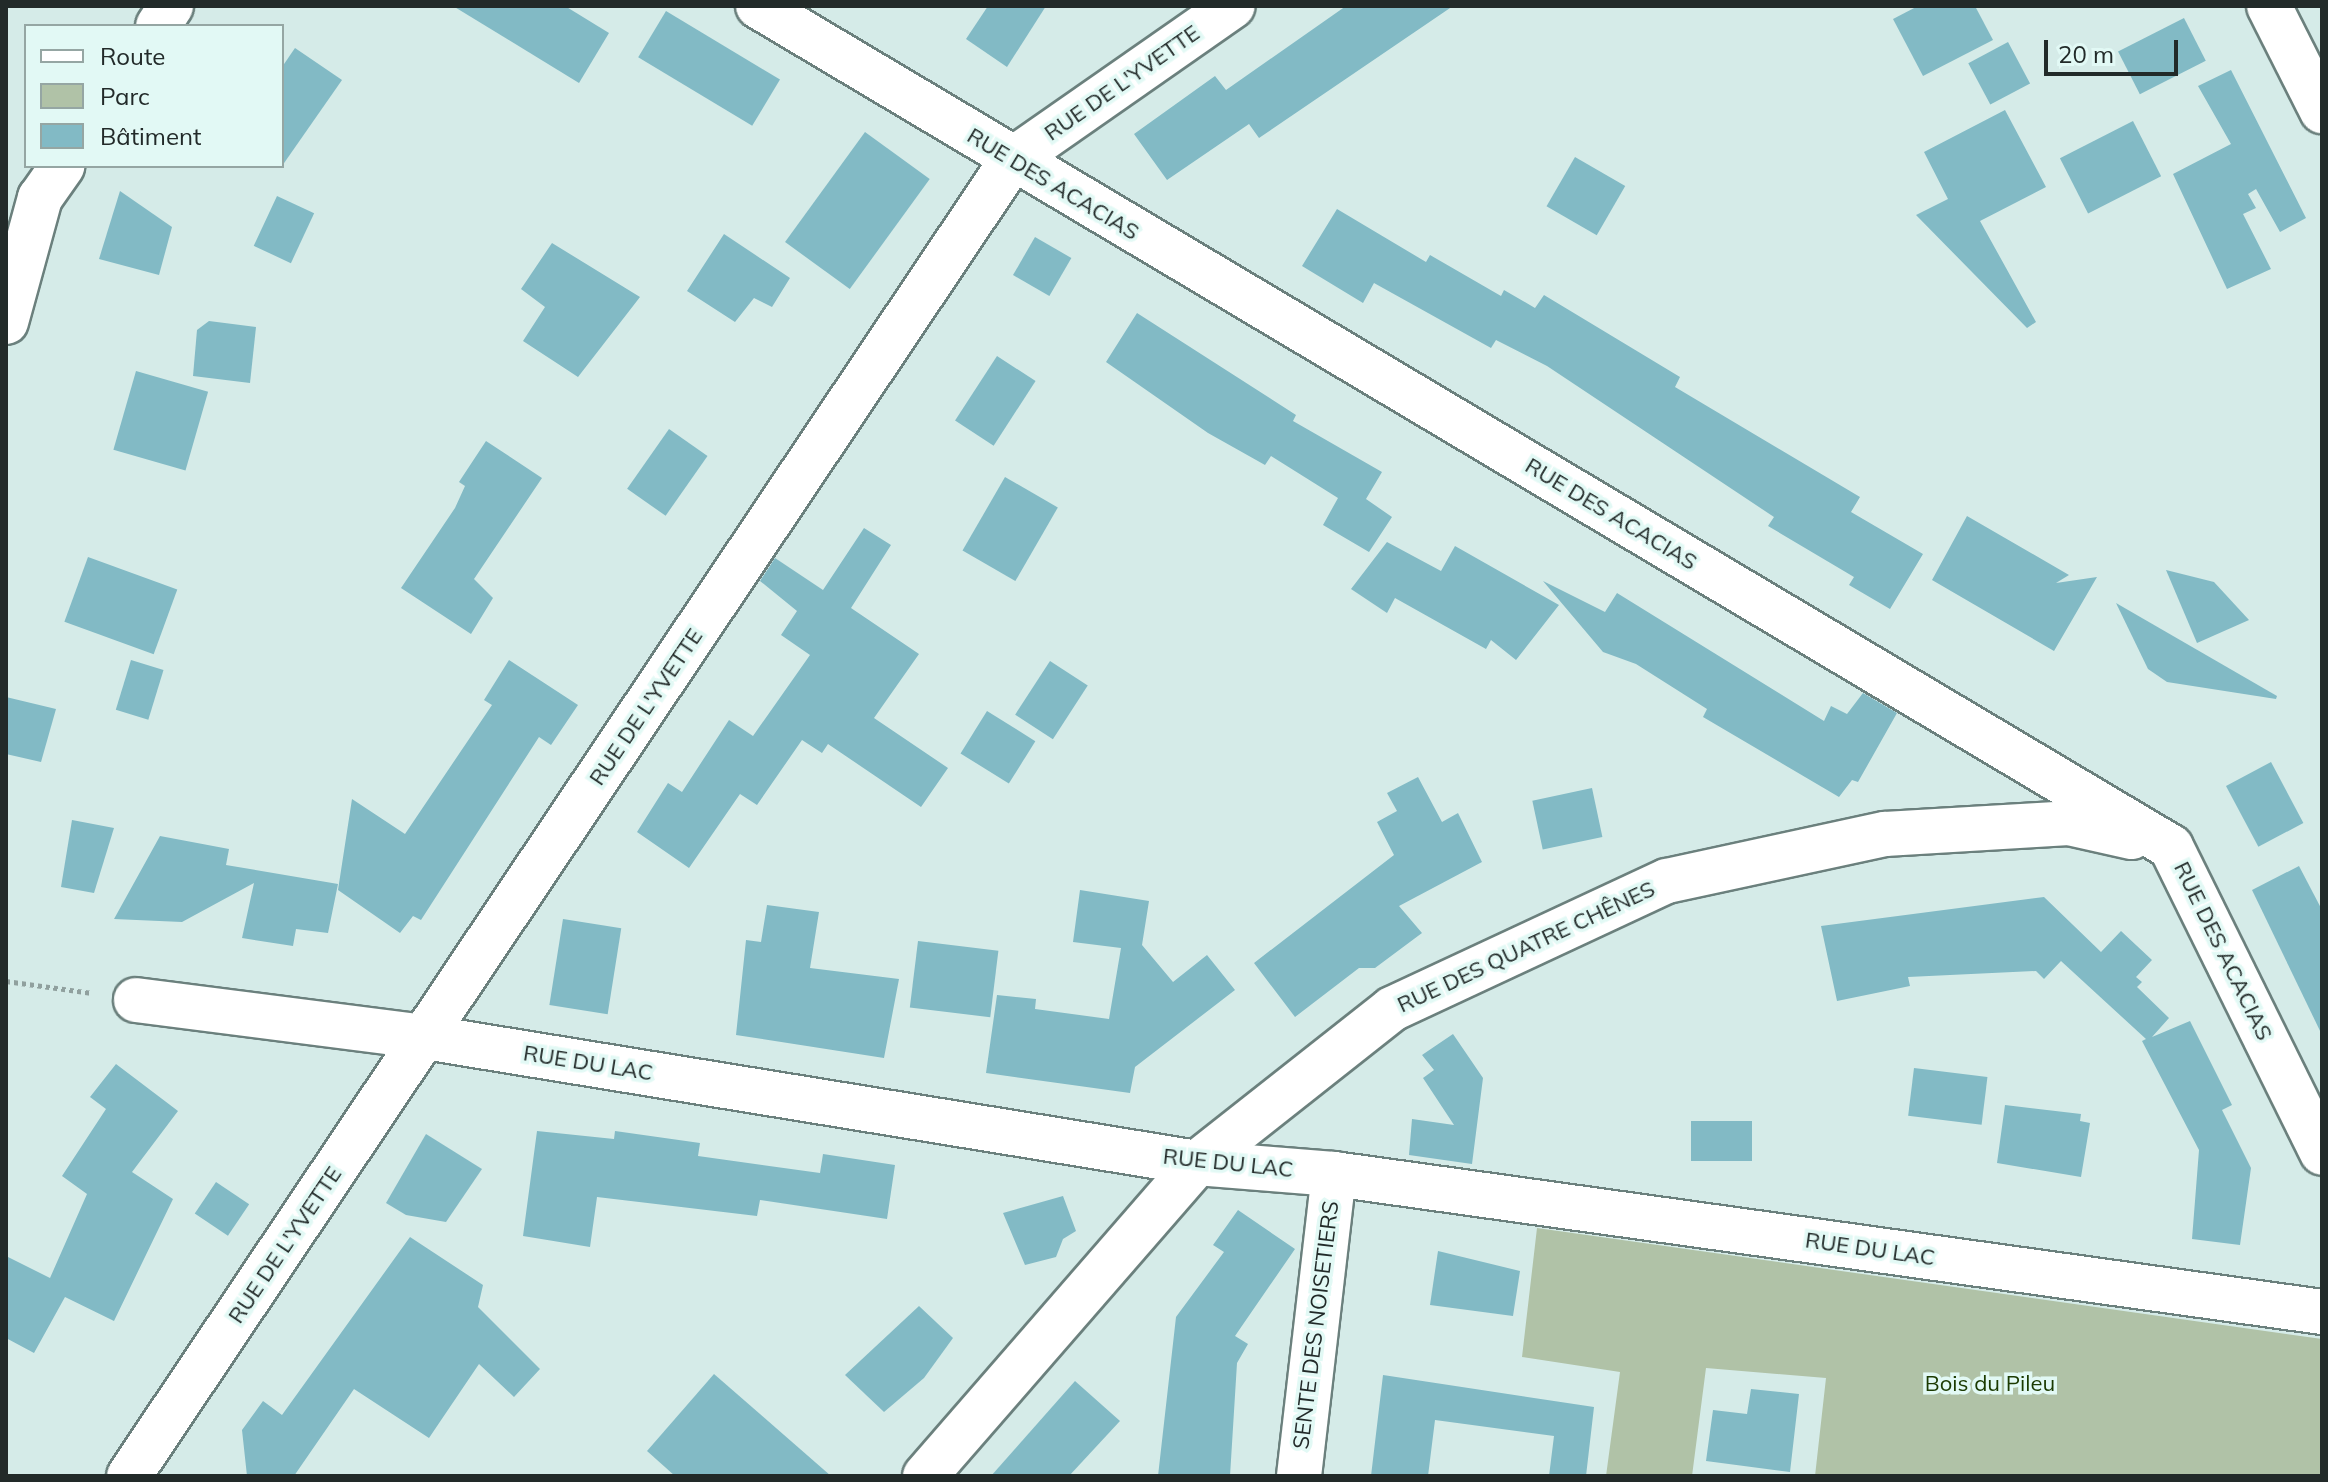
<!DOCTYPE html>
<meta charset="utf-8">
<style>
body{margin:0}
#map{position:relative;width:2328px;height:1482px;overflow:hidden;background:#d5ebe8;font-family:Mulish,sans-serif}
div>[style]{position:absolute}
.green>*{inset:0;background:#b0c2a7}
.building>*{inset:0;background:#82bac5;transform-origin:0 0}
.path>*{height:5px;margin-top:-2.5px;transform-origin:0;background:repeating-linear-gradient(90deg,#90a09e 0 4px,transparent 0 8px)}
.roads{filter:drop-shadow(2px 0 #6b807d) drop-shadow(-2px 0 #6b807d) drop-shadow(0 2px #6b807d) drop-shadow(0 -2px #6b807d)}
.street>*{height:44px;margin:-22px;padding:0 22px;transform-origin:22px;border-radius:22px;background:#fff}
span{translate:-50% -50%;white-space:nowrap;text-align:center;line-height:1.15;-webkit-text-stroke:7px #e2f9f5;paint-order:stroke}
.street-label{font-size:22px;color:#222a29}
.park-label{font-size:22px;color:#1b3a01}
.frame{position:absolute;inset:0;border:8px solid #222a29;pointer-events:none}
.legend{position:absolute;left:24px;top:24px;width:260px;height:144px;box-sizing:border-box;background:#e2f9f5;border:2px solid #95a6a3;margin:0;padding:10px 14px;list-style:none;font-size:24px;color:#222a29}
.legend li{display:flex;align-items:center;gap:16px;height:40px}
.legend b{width:40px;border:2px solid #95a6a3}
.scale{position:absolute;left:2044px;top:40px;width:134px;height:36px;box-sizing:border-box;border:4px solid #222a29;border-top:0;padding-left:10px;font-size:24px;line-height:28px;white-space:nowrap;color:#222a29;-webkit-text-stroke:6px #e2f9f5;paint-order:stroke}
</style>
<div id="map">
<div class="green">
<div style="clip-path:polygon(1537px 1228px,2322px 1339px,2322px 1476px,1815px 1476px,1826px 1378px,1706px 1368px,1692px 1476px,1606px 1476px,1620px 1372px,1522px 1357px)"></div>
</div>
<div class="building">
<div style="clip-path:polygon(453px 6px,565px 6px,609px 33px,579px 83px)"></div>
<div style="clip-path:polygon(988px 6px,1046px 6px,1007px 67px,966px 39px)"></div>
<div style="clip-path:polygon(1346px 6px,1453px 6px,1259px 138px,1249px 124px,1167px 180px,1134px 134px,1215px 76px,1226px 90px)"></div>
<div style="clip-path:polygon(1918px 6px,1975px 6px,1993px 40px,1923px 76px,1893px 19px)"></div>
<div style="left:666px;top:11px;width:133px;height:54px;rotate:31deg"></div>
<div style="left:2184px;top:18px;width:48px;height:74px;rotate:63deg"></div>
<div style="left:2008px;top:42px;width:47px;height:45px;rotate:62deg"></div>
<div style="clip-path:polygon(295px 48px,342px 80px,282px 166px,282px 67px)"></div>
<div style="clip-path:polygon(2231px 70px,2306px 218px,2280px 232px,2256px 189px,2248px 194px,2256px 208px,2243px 214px,2271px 269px,2227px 289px,2173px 174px,2231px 144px,2198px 86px)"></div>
<div style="clip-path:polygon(2005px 110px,2046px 187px,1980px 221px,2036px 322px,2027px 328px,1916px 215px,1948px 199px,1924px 152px)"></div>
<div style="left:2133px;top:121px;width:62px;height:82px;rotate:63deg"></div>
<div style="left:865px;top:132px;width:80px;height:136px;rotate:36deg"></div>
<div style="left:1575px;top:157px;width:58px;height:57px;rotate:30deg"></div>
<div style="clip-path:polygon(120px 191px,172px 227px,159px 275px,99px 259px)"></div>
<div style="left:277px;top:196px;width:41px;height:55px;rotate:25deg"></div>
<div style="clip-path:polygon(1337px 209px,1426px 262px,1430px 255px,1501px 296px,1504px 290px,1535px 308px,1544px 295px,1680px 377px,1675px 387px,1860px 497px,1851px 512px,1923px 554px,1890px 609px,1849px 585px,1854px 577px,1768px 526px,1774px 517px,1547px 366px,1496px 340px,1491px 348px,1374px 283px,1363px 303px,1302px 266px)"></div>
<div style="clip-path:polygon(724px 234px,790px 278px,772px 307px,754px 298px,735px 322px,687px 291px)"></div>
<div style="left:1035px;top:237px;width:42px;height:44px;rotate:30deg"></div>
<div style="clip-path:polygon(552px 243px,640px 297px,578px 377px,523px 341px,545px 307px,521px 289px)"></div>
<div style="clip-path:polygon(1137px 313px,1296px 415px,1293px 421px,1382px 472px,1366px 499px,1392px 517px,1369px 552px,1323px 525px,1338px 498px,1271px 456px,1265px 465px,1208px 433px,1106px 362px)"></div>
<div style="clip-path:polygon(209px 321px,256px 327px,250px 383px,193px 376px,197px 330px)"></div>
<div style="left:997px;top:356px;width:46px;height:77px;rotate:33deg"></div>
<div style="left:136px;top:371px;width:75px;height:82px;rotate:16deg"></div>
<div style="left:669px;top:429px;width:47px;height:73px;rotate:35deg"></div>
<div style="clip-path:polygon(486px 441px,542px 478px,474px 579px,493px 598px,471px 634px,401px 588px,455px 508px,465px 486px,459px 482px)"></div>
<div style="left:1005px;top:477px;width:61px;height:85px;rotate:30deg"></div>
<div style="clip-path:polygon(1967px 516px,2069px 575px,2056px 583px,2097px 577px,2054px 651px,1932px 580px)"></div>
<div style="clip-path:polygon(864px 528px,891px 545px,851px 608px,919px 654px,874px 718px,948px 768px,921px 807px,828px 744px,822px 753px,802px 740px,757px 805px,740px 794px,689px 868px,637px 832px,668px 783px,682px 792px,729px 720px,753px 736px,810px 655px,781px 635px,797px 611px,760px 581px,775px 558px,823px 590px)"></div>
<div style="clip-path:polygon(1387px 542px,1441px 571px,1455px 546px,1559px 605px,1516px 660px,1491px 640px,1486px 649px,1395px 598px,1387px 613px,1351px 589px)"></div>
<div style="left:88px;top:557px;width:95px;height:69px;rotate:20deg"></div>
<div style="clip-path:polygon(2166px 570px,2214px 582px,2249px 620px,2197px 643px)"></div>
<div style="clip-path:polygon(1543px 581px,1605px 612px,1617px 593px,1824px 721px,1831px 706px,1847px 714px,1863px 693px,1897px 713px,1858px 782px,1852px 780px,1839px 797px,1703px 717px,1707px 709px,1636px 664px,1603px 652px)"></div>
<div style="clip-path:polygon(2116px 603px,2277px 696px,2276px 699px,2167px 682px,2148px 669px)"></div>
<div style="left:131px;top:660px;width:34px;height:52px;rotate:17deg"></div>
<div style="clip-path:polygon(509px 660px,578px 705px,551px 745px,539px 737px,421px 920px,413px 916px,400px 933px,338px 890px,352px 799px,405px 834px,492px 705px,484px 700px)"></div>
<div style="left:1050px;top:661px;width:45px;height:64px;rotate:33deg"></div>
<div style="clip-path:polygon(6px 697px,56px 709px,41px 762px,6px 754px)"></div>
<div style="left:987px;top:711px;width:57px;height:50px;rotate:32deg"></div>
<div style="left:2271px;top:762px;width:69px;height:51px;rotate:62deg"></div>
<div style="clip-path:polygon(1418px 777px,1442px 822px,1458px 813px,1482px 862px,1399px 906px,1422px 933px,1375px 968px,1359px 968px,1295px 1017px,1254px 963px,1394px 855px,1377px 822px,1397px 811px,1387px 793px)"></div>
<div style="left:1592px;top:788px;width:50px;height:61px;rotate:78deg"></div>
<div style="clip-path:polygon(72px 820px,114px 828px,94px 893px,61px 887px)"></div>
<div style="clip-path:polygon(160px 836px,229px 849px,226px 865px,338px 884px,328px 933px,296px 929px,293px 946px,242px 938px,254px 883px,182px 922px,114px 919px)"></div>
<div style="clip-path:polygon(2299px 866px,2322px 910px,2322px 1035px,2252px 890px)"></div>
<div style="clip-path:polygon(1080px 890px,1149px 901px,1142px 945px,1173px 982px,1207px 955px,1235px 990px,1135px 1067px,1130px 1093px,986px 1073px,997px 995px,1036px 999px,1035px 1009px,1109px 1019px,1121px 948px,1073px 942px)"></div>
<div style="clip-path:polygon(2044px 897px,2101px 952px,2121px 931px,2152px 960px,2136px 977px,2142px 982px,2137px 987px,2169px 1018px,2152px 1037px,2190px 1021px,2232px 1105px,2222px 1110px,2251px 1168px,2240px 1245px,2192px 1239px,2199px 1150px,2142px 1041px,2146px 1039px,2061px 961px,2044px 979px,2036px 971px,1908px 977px,1910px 986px,1837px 1001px,1821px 926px)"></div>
<div style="clip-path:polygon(767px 905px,819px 912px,810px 968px,899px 979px,884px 1058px,736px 1035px,746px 940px,761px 942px)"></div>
<div style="left:563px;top:919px;width:59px;height:87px;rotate:9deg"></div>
<div style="left:918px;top:941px;width:81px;height:67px;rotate:7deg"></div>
<div style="clip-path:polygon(1453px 1034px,1483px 1078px,1472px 1164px,1409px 1155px,1412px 1119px,1454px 1125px,1423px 1078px,1434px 1070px,1422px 1055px)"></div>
<div style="clip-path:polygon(116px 1064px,178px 1111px,132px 1172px,173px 1199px,114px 1321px,65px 1297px,34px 1353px,6px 1338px,6px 1256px,50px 1278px,87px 1194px,62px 1176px,106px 1109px,90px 1097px)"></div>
<div style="left:1914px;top:1068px;width:74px;height:48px;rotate:7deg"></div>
<div style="clip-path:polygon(2005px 1105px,2081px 1114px,2080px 1121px,2090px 1123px,2081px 1177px,1997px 1163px)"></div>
<div style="left:1691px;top:1121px;width:61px;height:40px"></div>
<div style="clip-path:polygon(537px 1131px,614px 1139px,615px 1131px,700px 1143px,698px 1156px,820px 1173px,823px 1154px,895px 1165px,887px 1219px,760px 1200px,757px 1216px,597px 1197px,590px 1247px,523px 1236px)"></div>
<div style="clip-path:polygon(426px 1134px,482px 1169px,446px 1222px,406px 1215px,386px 1203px)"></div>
<div style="left:216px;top:1182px;width:40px;height:38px;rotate:34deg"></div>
<div style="clip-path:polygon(1063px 1196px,1076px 1231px,1063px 1239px,1056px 1257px,1025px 1265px,1003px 1213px)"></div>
<div style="clip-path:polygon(1238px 1210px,1295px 1249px,1235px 1336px,1248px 1344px,1237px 1363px,1230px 1476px,1158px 1476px,1176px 1317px,1224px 1252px,1213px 1245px)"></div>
<div style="clip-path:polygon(410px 1237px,483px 1285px,478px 1307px,540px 1369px,514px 1397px,479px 1364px,429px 1438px,354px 1389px,294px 1476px,247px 1476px,242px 1430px,263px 1401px,282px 1415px)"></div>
<div style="clip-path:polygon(1438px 1251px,1520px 1271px,1513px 1316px,1430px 1305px)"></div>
<div style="clip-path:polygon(919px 1306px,953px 1338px,924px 1378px,884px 1412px,845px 1375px)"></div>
<div style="clip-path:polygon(714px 1374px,831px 1476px,675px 1476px,647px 1451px)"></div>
<div style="clip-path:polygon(1383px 1375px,1594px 1407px,1586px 1476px,1549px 1476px,1554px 1436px,1435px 1420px,1428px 1476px,1371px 1476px)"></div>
<div style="clip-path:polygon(1075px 1381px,1120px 1421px,1069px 1476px,991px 1476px)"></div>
<div style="clip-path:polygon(1751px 1389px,1799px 1394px,1790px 1472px,1706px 1461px,1713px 1410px,1747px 1414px)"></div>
</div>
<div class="path">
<div style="left:6px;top:981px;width:87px;rotate:7.9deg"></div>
</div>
<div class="roads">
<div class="street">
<div style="left:758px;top:6px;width:1644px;rotate:30.76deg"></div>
<div style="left:2171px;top:847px;width:341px;rotate:63.7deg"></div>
<div style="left:2269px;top:6px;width:118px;rotate:63.2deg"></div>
<div style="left:158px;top:26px;width:24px;rotate:-57deg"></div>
<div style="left:6px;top:322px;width:129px;rotate:-74.7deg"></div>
<div style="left:40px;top:198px;width:39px;rotate:-55deg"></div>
<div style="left:136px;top:1000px;width:291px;rotate:7.3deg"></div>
<div style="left:425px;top:1037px;width:782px;rotate:9.27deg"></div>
<div style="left:1197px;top:1163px;width:137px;rotate:4.6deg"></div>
<div style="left:1334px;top:1174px;width:998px;rotate:7.95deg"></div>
<div style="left:129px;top:1476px;width:1585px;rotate:-56.14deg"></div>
<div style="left:1012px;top:160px;width:269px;rotate:-34.9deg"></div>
<div style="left:925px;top:1476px;width:415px;rotate:-49deg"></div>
<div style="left:1197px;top:1163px;width:248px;rotate:-38.3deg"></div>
<div style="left:1392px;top:1009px;width:303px;rotate:-25deg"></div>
<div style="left:1667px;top:881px;width:223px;rotate:-12.2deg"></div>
<div style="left:1885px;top:834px;width:184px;rotate:-3.4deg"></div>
<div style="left:2069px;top:823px;width:64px;rotate:12.7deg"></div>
<div style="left:1299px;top:1476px;width:304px;rotate:-83.4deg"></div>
</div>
</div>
<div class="street-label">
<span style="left:1122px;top:83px;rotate:-35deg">RUE DE L'YVETTE</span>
<span style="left:1053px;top:184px;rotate:31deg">RUE DES ACACIAS</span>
<span style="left:1611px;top:514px;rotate:31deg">RUE DES ACACIAS</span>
<span style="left:646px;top:707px;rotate:-56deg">RUE DE L'YVETTE</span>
<span style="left:1526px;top:947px;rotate:-25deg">RUE DES QUATRE CHÊNES</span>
<span style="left:2223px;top:951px;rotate:64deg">RUE DES ACACIAS</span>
<span style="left:588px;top:1063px;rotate:9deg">RUE DU LAC</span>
<span style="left:1228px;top:1163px;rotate:6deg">RUE DU LAC</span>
<span style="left:285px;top:1245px;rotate:-56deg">RUE DE L'YVETTE</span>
<span style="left:1870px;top:1249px;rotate:8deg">RUE DU LAC</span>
<span style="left:1316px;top:1325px;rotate:-83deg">SENTE DES NOISETIERS</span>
</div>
<div class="park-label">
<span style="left:1990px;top:1384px">Bois du Pileu</span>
</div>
<div class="frame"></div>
<ul class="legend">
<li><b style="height:10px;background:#fff"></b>Route</li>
<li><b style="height:22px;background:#b0c2a7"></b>Parc</li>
<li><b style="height:22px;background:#82bac5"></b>Bâtiment</li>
</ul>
<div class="scale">20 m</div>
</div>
